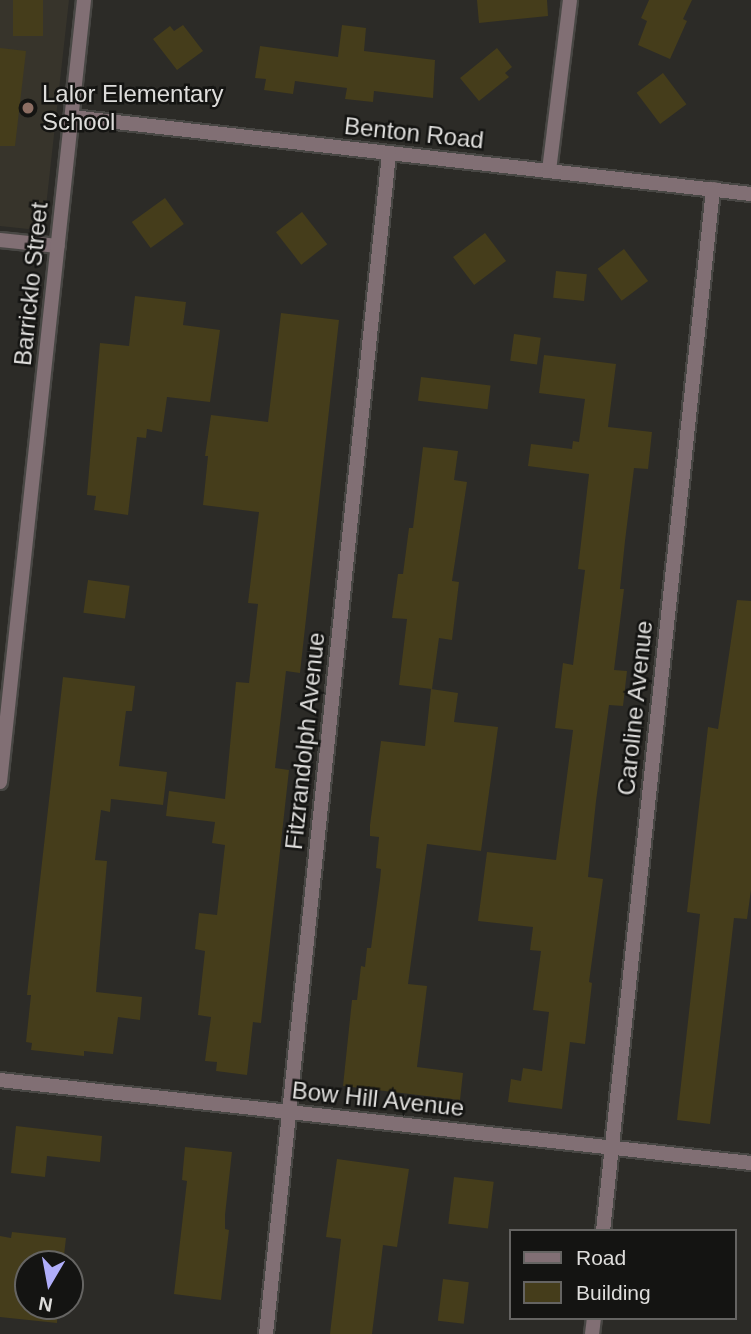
<!DOCTYPE html>
<style>
body{margin:0}
#map{position:relative;width:751px;height:1334px;overflow:hidden;background:#2c2b27;font-family:Helvetica,sans-serif}
div>[style]{position:absolute}
.built>*{inset:0;background:#37342b}
.building>*{inset:0;background:#453d1b;transform-origin:0 0}
.roads{filter:drop-shadow(2px 0 #484744) drop-shadow(-2px 0 #484744) drop-shadow(0 2px #484744) drop-shadow(0 -2px #484744)}
.minor>*{height:14px;margin:-7px;padding:0 7px;transform-origin:7px;border-radius:7px;background:#816f74}
.dots>*{width:19px;height:19px;translate:-50% -50%;box-sizing:border-box;border:4px solid #141412;border-radius:50%}
span{translate:-50% -50%;white-space:nowrap;text-align:center;line-height:1.15;-webkit-text-stroke:5px #141412;paint-order:stroke}
.poi-label{font-size:24px;color:#dedddb}
.left{translate:0 -50%;text-align:left}
.street-label{font-size:24px;color:#dedddb}
.legend{position:absolute;left:509px;top:1229px;width:228px;height:91px;box-sizing:border-box;background:#141412;border:2px solid #656462;margin:0;padding:9px 12px;list-style:none;font-size:21px;color:#dedddb}
.legend li{display:flex;align-items:center;gap:14px;height:35px}
.legend b{width:35px;border:2px solid #656462}
.north{position:absolute;left:14px;top:1250px;width:70px;height:70px;box-sizing:border-box;background:#141412;border:2px solid #656462;border-radius:50%;rotate:190deg;font-size:19px;font-weight:700;line-height:28px;text-align:center;color:#dedddb}
.north::after{content:'';display:block;margin:auto;width:24px;height:32px;background:#b0aefa;clip-path:polygon(50% 0,100% 100%,50% 72%,0 100%)}
</style>
<div id="map">
<div class="built">
<div style="clip-path:polygon(0 0,69px 0,45px 216px,39px 225px,28px 229px,0 226px)"></div>
</div>
<div class="building">
<div style="left:13px;top:0;width:30px;height:36px"></div>
<div style="clip-path:polygon(477px 0,547px 0,548px 16px,479px 23px)"></div>
<div style="clip-path:polygon(649px 0,692px 0,683px 19px,687px 21px,670px 59px,638px 45px,647px 21px,641px 18px)"></div>
<div style="clip-path:polygon(183px 25px,203px 51px,177px 70px,153px 39px,170px 26px,174px 31px)"></div>
<div style="clip-path:polygon(342px 25px,366px 28px,364px 51px,435px 60px,433px 98px,374px 91px,373px 102px,345px 99px,347px 88px,295px 81px,293px 94px,264px 90px,266px 79px,255px 78px,260px 46px,338px 57px)"></div>
<div style="clip-path:polygon(0 48px,26px 51px,15px 146px,0 146px)"></div>
<div style="clip-path:polygon(497px 48px,512px 67px,505px 73px,509px 77px,479px 101px,460px 78px)"></div>
<div style="left:663px;top:73px;width:39px;height:33px;rotate:53deg"></div>
<div style="left:165px;top:198px;width:32px;height:41px;rotate:54deg"></div>
<div style="left:302px;top:212px;width:41px;height:33px;rotate:52deg"></div>
<div style="left:485px;top:233px;width:35px;height:40px;rotate:53deg"></div>
<div style="left:624px;top:249px;width:40px;height:33px;rotate:53deg"></div>
<div style="left:556px;top:271px;width:31px;height:27px;rotate:6deg"></div>
<div style="clip-path:polygon(135px 296px,186px 302px,183px 325px,220px 330px,210px 402px,167px 397px,162px 432px,147px 429px,146px 438px,137px 437px,128px 515px,94px 510px,96px 496px,87px 495px,100px 343px,129px 346px)"></div>
<div style="clip-path:polygon(281px 313px,339px 320px,300px 673px,286px 671px,275px 768px,289px 770px,261px 1023px,253px 1022px,247px 1075px,216px 1071px,217px 1062px,205px 1061px,211px 1017px,198px 1015px,205px 951px,195px 949px,199px 913px,217px 915px,225px 845px,212px 843px,215px 822px,166px 816px,169px 791px,225px 799px,236px 682px,249px 683px,258px 604px,248px 603px,259px 512px,203px 505px,208px 456px,205px 456px,211px 415px,268px 422px)"></div>
<div style="left:514px;top:334px;width:27px;height:27px;rotate:8deg"></div>
<div style="clip-path:polygon(544px 355px,616px 364px,608px 427px,652px 432px,648px 469px,634px 468px,625px 541px,620px 589px,624px 589px,614px 670px,627px 671px,623px 706px,609px 705px,596px 801px,588px 877px,603px 879px,589px 982px,592px 983px,585px 1044px,570px 1042px,562px 1109px,508px 1102px,511px 1079px,521px 1081px,523px 1068px,542px 1071px,549px 1012px,533px 1010px,541px 951px,530px 950px,533px 927px,478px 921px,487px 852px,556px 860px,573px 730px,555px 728px,563px 663px,573px 665px,585px 570px,578px 569px,589px 474px,528px 466px,531px 444px,572px 449px,573px 441px,579px 442px,585px 399px,539px 393px)"></div>
<div style="left:421px;top:377px;width:70px;height:24px;rotate:7deg"></div>
<div style="clip-path:polygon(423px 447px,458px 451px,454px 480px,467px 482px,452px 581px,459px 582px,452px 640px,439px 638px,432px 689px,399px 685px,407px 619px,392px 618px,398px 574px,403px 574px,409px 528px,413px 528px)"></div>
<div style="left:88px;top:580px;width:42px;height:33px;rotate:8deg"></div>
<div style="clip-path:polygon(737px 600px,751px 601px,751px 890px,747px 919px,734px 918px,710px 1124px,677px 1120px,700px 914px,687px 912px,708px 727px,718px 729px)"></div>
<div style="clip-path:polygon(63px 677px,135px 686px,132px 711px,126px 711px,119px 766px,167px 772px,163px 805px,111px 799px,110px 812px,101px 810px,95px 860px,107px 861px,96px 992px,142px 997px,140px 1020px,118px 1017px,113px 1054px,84px 1051px,84px 1056px,31px 1050px,32px 1043px,26px 1042px,31px 995px,27px 995px)"></div>
<div style="clip-path:polygon(431px 689px,458px 693px,454px 722px,498px 727px,481px 851px,427px 844px,408px 984px,427px 986px,417px 1067px,463px 1073px,460px 1100px,343px 1086px,352px 1000px,357px 1000px,361px 966px,365px 967px,367px 948px,371px 948px,380px 880px,381px 869px,376px 868px,379px 837px,370px 836px,370px 825px,381px 741px,425px 746px)"></div>
<div style="clip-path:polygon(16px 1126px,102px 1136px,100px 1162px,47px 1156px,45px 1177px,11px 1173px)"></div>
<div style="clip-path:polygon(185px 1147px,232px 1152px,225px 1215px,225px 1229px,229px 1230px,221px 1300px,174px 1294px,187px 1181px,182px 1180px)"></div>
<div style="clip-path:polygon(337px 1159px,409px 1169px,397px 1247px,383px 1245px,372px 1334px,330px 1334px,341px 1239px,326px 1237px)"></div>
<div style="left:454px;top:1177px;width:40px;height:47px;rotate:7deg"></div>
<div style="clip-path:polygon(12px 1232px,66px 1238px,63px 1264px,28px 1264px,28px 1306px,58px 1306px,57px 1323px,0 1317px,0 1236px,11px 1238px)"></div>
<div style="left:443px;top:1279px;width:26px;height:42px;rotate:7deg"></div>
</div>
<div class="roads">
<div class="minor">
<div style="left:72px;top:117px;width:683px;rotate:6.47deg"></div>
<div style="left:549px;top:171px;width:172px;rotate:-83deg"></div>
<div style="left:0;top:240px;width:58px;rotate:5.9deg"></div>
<div style="left:0;top:782px;width:786px;rotate:-83.87deg"></div>
<div style="left:0;top:1080px;width:756px;rotate:6.31deg"></div>
<div style="left:603px;top:1231px;width:1048px;rotate:-83.97deg"></div>
<div style="left:266px;top:1334px;width:1187px;rotate:-84.05deg"></div>
<div style="left:592px;top:1334px;width:16px;rotate:-83deg"></div>
</div>
</div>
<div class="dots">
<div style="left:28px;top:108px;background:#8d6e63"></div>
</div>
<div class="poi-label">
<span class="left" style="left:42px;top:108px">Lalor Elementary<br>School</span>
</div>
<div class="street-label">
<span style="left:414px;top:133px;rotate:6deg">Benton Road</span>
<span style="left:31px;top:284px;rotate:-84deg">Barricklo Street</span>
<span style="left:635px;top:708px;rotate:-84deg">Caroline Avenue</span>
<span style="left:305px;top:741px;rotate:-84deg">Fitzrandolph Avenue</span>
<span style="left:378px;top:1099px;rotate:6deg">Bow Hill Avenue</span>
</div>
<ul class="legend">
<li><b style="height:9px;background:#816f74"></b>Road</li>
<li><b style="height:19px;background:#453d1b"></b>Building</li>
</ul>
<div class="north">N</div>
</div>
